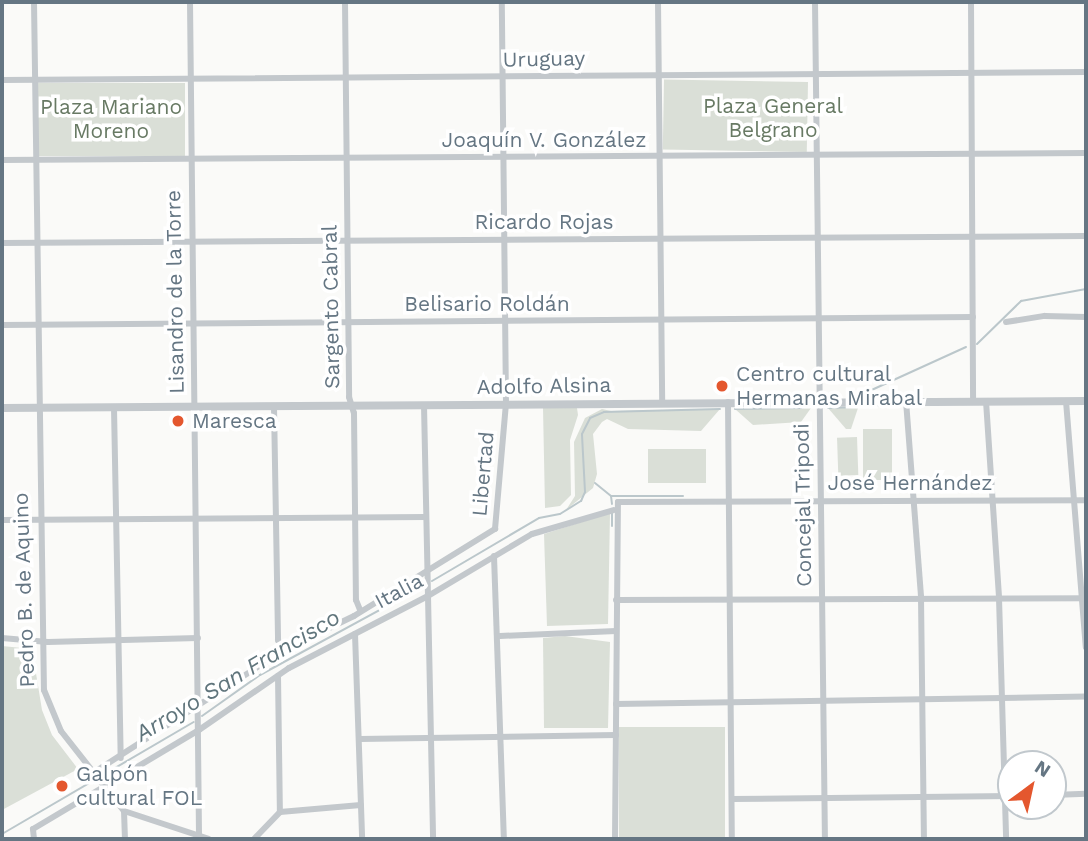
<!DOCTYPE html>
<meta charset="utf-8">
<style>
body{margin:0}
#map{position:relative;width:1088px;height:841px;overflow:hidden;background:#fafaf8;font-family:"Work Sans",sans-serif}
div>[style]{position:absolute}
.green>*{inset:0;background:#dadfd7;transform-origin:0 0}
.stream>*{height:2px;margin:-1px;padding:0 1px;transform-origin:1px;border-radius:1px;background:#bbc7cb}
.minor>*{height:6px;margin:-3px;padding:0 3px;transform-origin:3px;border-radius:3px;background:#c3c8cc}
.tertiary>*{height:8px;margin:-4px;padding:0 4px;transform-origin:4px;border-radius:4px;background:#c3c8cc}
.dots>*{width:19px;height:19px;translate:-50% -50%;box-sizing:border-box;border:4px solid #fff;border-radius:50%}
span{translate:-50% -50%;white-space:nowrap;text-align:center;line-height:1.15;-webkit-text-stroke:7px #fff;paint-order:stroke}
.street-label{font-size:21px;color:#657683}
.park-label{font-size:21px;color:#687a64}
.poi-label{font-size:21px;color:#657683}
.left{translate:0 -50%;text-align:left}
.water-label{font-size:23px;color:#60757c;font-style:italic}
.frame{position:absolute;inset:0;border:4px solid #657683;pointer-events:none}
.north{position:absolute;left:997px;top:750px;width:70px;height:70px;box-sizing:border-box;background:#fff;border:2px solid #c1c8cd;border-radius:50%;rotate:33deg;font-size:19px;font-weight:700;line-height:28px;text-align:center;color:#657683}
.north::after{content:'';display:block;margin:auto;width:24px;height:32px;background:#e4572e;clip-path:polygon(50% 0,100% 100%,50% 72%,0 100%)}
</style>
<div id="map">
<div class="green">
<div style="left:808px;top:82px;width:70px;height:144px;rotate:91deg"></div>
<div style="left:37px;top:83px;width:148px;height:73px"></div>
<div style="clip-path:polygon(543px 408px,577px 408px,578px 415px,570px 440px,571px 495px,560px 506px,545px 508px)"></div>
<div style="clip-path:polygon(811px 408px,801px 422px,753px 425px,735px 409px)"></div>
<div style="clip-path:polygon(828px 408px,858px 408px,851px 429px,846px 429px)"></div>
<div style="clip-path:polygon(602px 409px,611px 411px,720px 409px,701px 431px,628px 429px,607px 419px,602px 422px,593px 434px,597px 474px,593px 488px,566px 510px,575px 496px,574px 442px,585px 418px)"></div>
<div style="left:863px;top:429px;width:29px;height:51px"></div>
<div style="left:857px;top:437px;width:38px;height:20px;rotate:88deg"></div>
<div style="left:648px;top:449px;width:58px;height:34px"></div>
<div style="clip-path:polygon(610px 513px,608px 624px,547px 626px,544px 534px)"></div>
<div style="clip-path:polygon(565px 636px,610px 642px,608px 728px,544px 728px,543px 638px)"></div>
<div style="clip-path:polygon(2px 646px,32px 649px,42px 710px,52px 735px,78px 769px,2px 810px)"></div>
<div style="left:725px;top:727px;width:112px;height:106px;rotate:90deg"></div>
</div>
<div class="stream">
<div style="left:977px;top:344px;width:62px;rotate:-44.3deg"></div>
<div style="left:1021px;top:301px;width:66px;rotate:-10.5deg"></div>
<div style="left:865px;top:393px;width:111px;rotate:-24.5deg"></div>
<div style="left:828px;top:408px;width:30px;rotate:-2deg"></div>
<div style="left:735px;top:409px;width:68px;rotate:-0.8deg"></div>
<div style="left:595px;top:483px;width:21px;rotate:39deg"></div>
<div style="left:611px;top:496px;width:8px;rotate:83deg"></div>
<div style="left:611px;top:496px;width:72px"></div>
<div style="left:612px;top:513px;width:13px;rotate:90deg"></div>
<div style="left:432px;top:581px;width:124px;rotate:-30.5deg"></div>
<div style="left:539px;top:518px;width:21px;rotate:-11deg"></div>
<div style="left:560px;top:514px;width:25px;rotate:-32deg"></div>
<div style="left:581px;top:501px;width:10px;rotate:-66deg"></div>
<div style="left:585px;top:492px;width:58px;rotate:-93deg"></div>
<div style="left:582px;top:434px;width:18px;rotate:-63deg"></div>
<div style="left:590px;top:418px;width:15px;rotate:-23deg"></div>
<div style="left:604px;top:412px;width:116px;rotate:-1.5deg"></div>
<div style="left:202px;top:716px;width:71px;rotate:-35.3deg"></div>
<div style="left:260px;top:675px;width:182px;rotate:-28.5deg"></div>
<div style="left:2px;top:834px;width:222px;rotate:-30.3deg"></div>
</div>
<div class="minor">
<div style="left:34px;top:2px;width:688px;rotate:89.17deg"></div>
<div style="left:44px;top:690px;width:44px;rotate:67.5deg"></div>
<div style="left:61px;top:731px;width:102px;rotate:51.8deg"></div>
<div style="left:124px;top:811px;width:89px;rotate:18.2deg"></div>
<div style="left:190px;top:2px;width:833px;rotate:89.38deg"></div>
<div style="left:345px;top:2px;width:395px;rotate:89.4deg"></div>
<div style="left:349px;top:397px;width:17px;rotate:73deg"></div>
<div style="left:354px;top:413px;width:187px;rotate:89.4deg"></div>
<div style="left:356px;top:600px;width:11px;rotate:68deg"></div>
<div style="left:658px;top:2px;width:400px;rotate:89.4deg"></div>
<div style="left:815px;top:2px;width:837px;rotate:89.32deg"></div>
<div style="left:971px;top:2px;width:399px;rotate:89.7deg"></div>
<div style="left:2px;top:80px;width:1084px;rotate:-0.42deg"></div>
<div style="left:2px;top:160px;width:1084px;rotate:-0.37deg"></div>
<div style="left:2px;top:243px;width:1084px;rotate:-0.37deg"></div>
<div style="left:1006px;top:322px;width:39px;rotate:-9deg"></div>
<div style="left:1045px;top:316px;width:41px;rotate:1.4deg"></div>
<div style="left:2px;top:325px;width:971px;rotate:-0.47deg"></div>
<div style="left:906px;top:401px;width:198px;rotate:85.6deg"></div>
<div style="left:921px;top:598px;width:241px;rotate:89.3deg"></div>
<div style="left:986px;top:401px;width:197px;rotate:86.2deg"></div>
<div style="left:999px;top:598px;width:241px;rotate:88.3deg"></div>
<div style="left:1066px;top:401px;width:247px;rotate:85.4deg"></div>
<div style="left:728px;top:402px;width:437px;rotate:89.5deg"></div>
<div style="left:424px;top:405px;width:434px;rotate:88.8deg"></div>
<div style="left:274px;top:407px;width:233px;rotate:89deg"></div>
<div style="left:278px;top:640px;width:12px;rotate:70deg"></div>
<div style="left:114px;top:408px;width:350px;rotate:88.9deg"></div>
<div style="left:2px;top:520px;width:424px;rotate:-0.4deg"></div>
<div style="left:494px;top:556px;width:283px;rotate:88deg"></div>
<div style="left:616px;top:600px;width:470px;rotate:-0.2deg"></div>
<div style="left:355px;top:634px;width:205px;rotate:88deg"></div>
<div style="left:500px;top:636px;width:116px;rotate:-2.5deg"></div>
<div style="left:2px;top:638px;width:46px;rotate:5deg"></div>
<div style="left:48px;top:642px;width:150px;rotate:-1.5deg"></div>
<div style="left:278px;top:676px;width:136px;rotate:89.2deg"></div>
<div style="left:616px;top:704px;width:470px;rotate:-0.9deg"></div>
<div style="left:360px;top:739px;width:256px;rotate:-0.9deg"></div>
<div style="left:93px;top:773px;width:225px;rotate:-32.8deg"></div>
<div style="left:282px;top:651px;width:80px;rotate:-25.9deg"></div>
<div style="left:354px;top:616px;width:166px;rotate:-31.7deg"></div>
<div style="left:495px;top:529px;width:125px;rotate:-85deg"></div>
<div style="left:506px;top:404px;width:402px;rotate:-90.6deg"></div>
<div style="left:1053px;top:795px;width:33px;rotate:-2deg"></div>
<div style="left:732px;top:799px;width:279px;rotate:-0.6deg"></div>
<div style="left:124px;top:811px;width:28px;rotate:88deg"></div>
<div style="left:34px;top:839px;width:10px;rotate:-96deg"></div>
<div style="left:33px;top:829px;width:193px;rotate:-30.8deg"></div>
<div style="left:199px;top:730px;width:109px;rotate:-34.6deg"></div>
<div style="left:289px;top:668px;width:157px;rotate:-27.4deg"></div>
<div style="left:428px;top:596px;width:121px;rotate:-30.8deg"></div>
<div style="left:532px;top:534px;width:85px;rotate:-16.3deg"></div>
<div style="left:254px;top:839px;width:37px;rotate:-46deg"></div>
<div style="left:280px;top:812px;width:81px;rotate:-4.9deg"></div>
<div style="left:615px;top:839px;width:337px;rotate:-89.5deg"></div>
<div style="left:618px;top:502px;width:468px;rotate:-0.2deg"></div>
</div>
<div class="tertiary">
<div style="left:2px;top:408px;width:1084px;rotate:-0.37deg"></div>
</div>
<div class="dots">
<div style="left:722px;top:386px;background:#e4572e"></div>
<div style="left:178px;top:421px;background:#e4572e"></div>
<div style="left:62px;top:786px;background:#e4572e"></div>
</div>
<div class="street-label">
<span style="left:544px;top:59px;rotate:-1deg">Uruguay</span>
<span style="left:544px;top:140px">Joaquín V. González</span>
<span style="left:544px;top:222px">Ricardo Rojas</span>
<span style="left:175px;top:292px;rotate:-91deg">Lisandro de la Torre</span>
<span style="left:487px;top:304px">Belisario Roldán</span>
<span style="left:331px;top:307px;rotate:-91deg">Sargento Cabral</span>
<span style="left:544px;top:386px;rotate:-1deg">Adolfo Alsina</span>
<span style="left:483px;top:474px;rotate:-85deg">Libertad</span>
<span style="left:910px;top:483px">José Hernández</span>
<span style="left:803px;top:505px;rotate:-91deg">Concejal Tripodi</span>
<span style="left:24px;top:590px;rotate:-92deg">Pedro B. de Aquino</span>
<span style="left:399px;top:591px;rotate:-28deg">Italia</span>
</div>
<div class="park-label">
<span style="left:773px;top:118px">Plaza General<br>Belgrano</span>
<span style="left:111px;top:119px">Plaza Mariano<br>Moreno</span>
</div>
<div class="poi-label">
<span class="left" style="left:736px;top:386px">Centro cultural<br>Hermanas Mirabal</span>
<span class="left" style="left:192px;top:421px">Maresca</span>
<span class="left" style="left:76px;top:786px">Galpón<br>cultural FOL</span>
</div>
<div class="water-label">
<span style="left:238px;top:676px;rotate:-31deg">Arroyo San Francisco</span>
</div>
<div class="frame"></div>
<div class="north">N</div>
</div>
